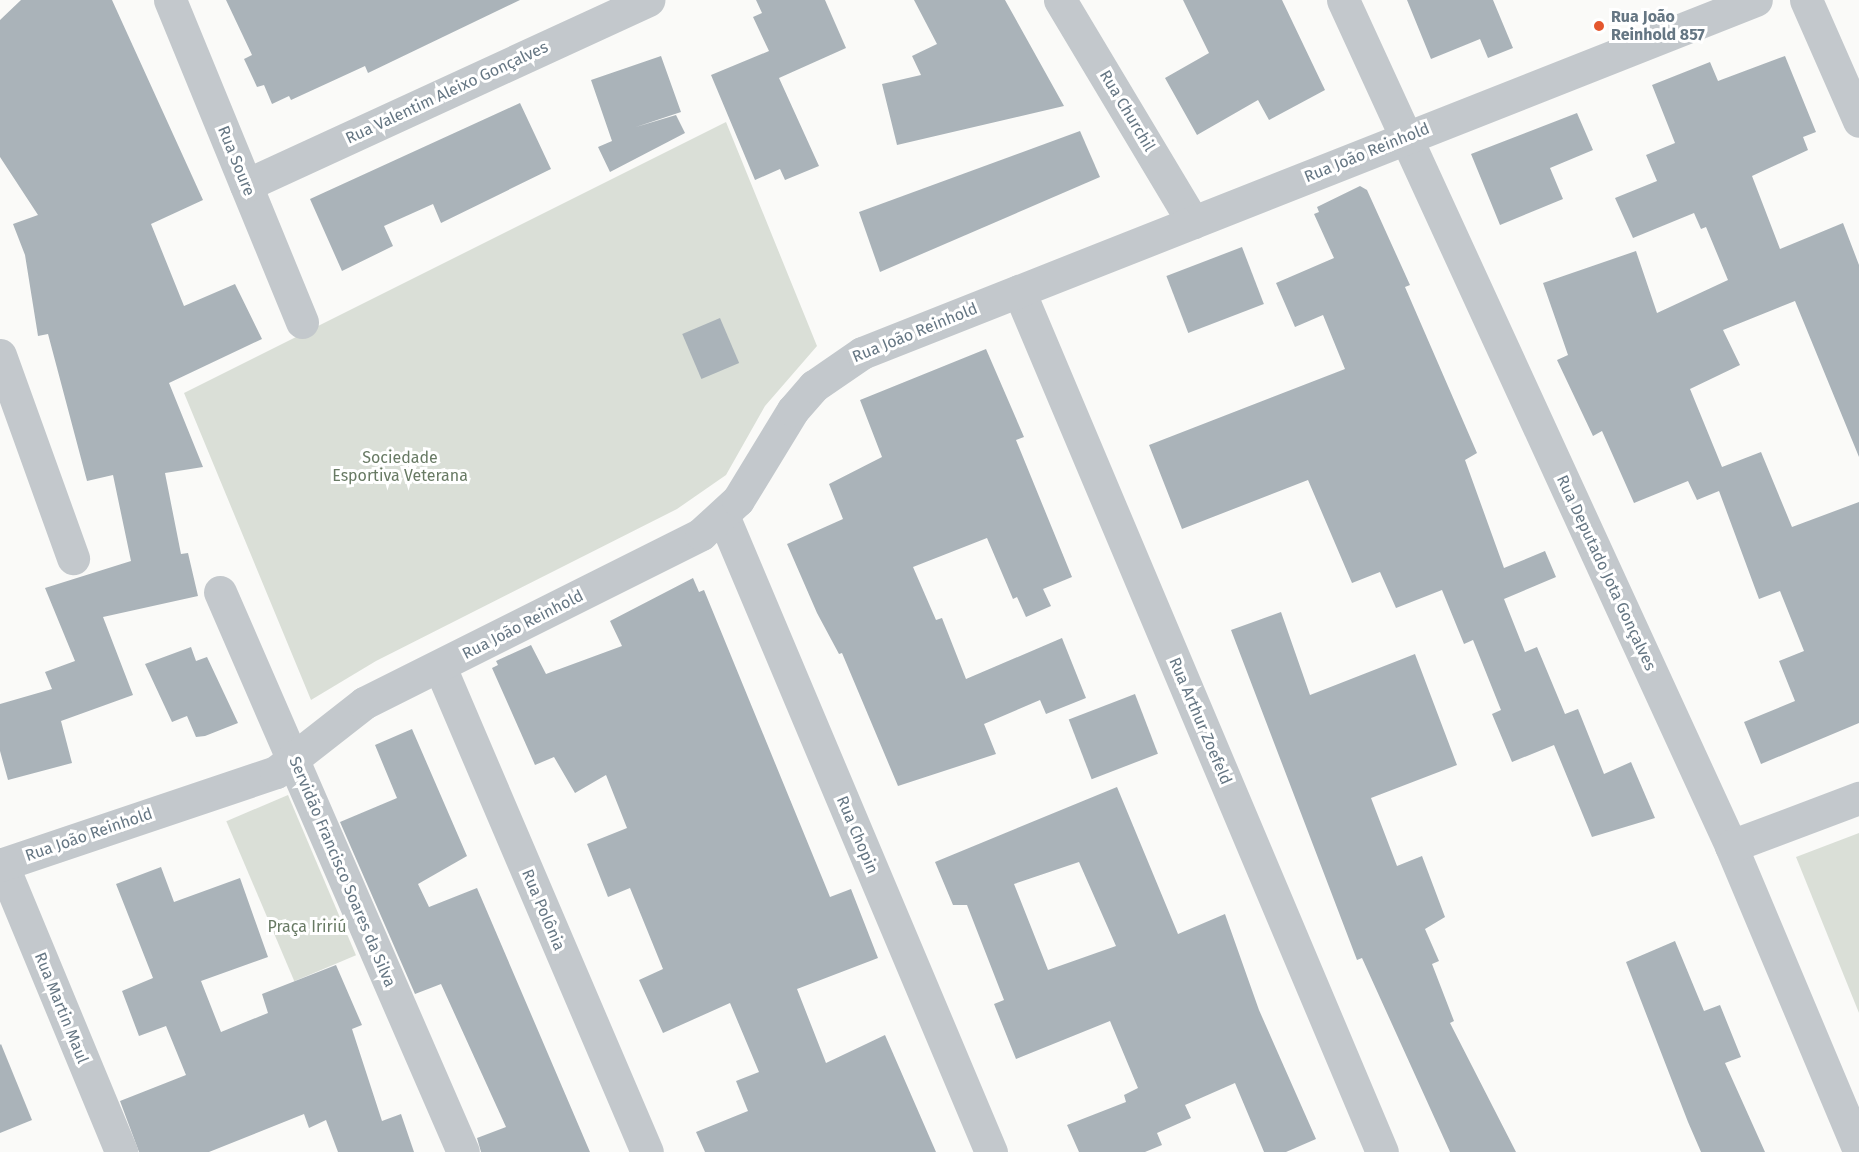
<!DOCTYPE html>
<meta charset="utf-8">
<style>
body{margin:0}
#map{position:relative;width:1859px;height:1152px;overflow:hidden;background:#fafaf8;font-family:"Fira Sans",sans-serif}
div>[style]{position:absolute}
.green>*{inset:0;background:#dadfd7;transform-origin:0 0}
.building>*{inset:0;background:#aab3b9;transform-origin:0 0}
.minor>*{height:33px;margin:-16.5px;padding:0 16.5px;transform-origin:16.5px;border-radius:16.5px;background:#c3c8cc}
.dots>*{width:16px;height:16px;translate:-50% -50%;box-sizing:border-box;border:3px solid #fff;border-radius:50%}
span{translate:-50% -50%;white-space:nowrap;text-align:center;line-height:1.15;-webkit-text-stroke:6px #fff;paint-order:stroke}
.poi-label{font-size:16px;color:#657683;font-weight:700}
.left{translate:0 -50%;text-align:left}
.street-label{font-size:16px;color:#657683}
.park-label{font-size:16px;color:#687a64}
</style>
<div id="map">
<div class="green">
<div style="clip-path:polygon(726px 122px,817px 346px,765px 406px,726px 475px,677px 509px,376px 661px,311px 700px,184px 393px)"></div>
<div style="left:288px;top:795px;width:174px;height:67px;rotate:67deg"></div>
<div style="clip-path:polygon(1859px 833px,1859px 1013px,1796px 857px)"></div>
</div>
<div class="building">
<div style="clip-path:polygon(21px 0,112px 0,203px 200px,151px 224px,184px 306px,235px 284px,262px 339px,169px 383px,203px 467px,165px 473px,181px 554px,188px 553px,198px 596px,103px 617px,133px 695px,61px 721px,72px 763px,8px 780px,0 751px,0 704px,52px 689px,45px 672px,75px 661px,45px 588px,131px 561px,113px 475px,87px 481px,48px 334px,38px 336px,25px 255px,13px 224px,38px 215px,0 157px,0 20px)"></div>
<div style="clip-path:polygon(226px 0,520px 0,368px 73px,365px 66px,291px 100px,289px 96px,272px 104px,264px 85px,257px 87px,244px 59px,252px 55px)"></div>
<div style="clip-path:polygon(756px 0,825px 0,846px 48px,779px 78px,819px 166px,785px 180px,780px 169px,755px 180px,711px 75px,769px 51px,753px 17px,762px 13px)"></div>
<div style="clip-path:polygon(914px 0,1005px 0,1064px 106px,897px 145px,882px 84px,921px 75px,912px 56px,937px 44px)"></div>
<div style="clip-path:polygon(1183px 0,1282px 0,1325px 90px,1269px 120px,1258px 100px,1197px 135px,1165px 78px,1209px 53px)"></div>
<div style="clip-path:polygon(1407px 0,1493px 0,1513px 48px,1488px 58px,1480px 39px,1431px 59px)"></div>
<div style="clip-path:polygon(661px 56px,681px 112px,636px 127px,676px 115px,685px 133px,610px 172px,598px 147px,612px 141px,591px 80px)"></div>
<div style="clip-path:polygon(1785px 56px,1816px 132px,1803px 137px,1808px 150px,1752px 176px,1780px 249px,1843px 223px,1859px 265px,1859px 457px,1795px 301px,1723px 330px,1740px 365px,1690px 389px,1722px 467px,1761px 452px,1792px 527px,1859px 502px,1859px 723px,1761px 764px,1744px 722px,1795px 701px,1779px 661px,1804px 651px,1780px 591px,1759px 599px,1719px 491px,1697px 500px,1688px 481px,1634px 503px,1602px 431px,1593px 436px,1557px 360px,1568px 355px,1543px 283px,1636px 251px,1657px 313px,1728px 280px,1706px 227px,1701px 229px,1694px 213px,1633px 238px,1615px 198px,1657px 181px,1646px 155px,1675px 143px,1652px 85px,1710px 62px,1718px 81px)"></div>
<div style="clip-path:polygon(520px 103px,551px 169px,441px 223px,433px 204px,384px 226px,393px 246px,342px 271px,310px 199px)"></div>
<div style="clip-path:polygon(1577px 113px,1593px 150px,1550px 168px,1563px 199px,1500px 225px,1471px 154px)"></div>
<div style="clip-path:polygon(1080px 131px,1100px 177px,880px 272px,859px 212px)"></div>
<div style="clip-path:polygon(1360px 186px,1367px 190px,1410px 285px,1405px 287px,1477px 453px,1465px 460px,1504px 568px,1545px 551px,1556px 577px,1504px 599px,1525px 652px,1537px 647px,1565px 714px,1578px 709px,1604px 774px,1631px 762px,1655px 818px,1592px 837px,1554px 745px,1512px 762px,1492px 714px,1501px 710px,1473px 640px,1464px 644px,1442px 590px,1396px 608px,1380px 572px,1352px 583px,1308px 480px,1182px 529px,1149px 445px,1345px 369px,1323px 315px,1295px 327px,1276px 283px,1334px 258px,1314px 214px,1319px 212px,1317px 207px)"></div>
<div style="left:1242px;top:247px;width:61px;height:81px;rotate:69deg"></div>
<div style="left:720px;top:318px;width:49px;height:41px;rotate:67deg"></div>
<div style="clip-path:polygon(986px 349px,1024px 437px,1016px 440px,1072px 577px,1043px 589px,1051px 606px,1026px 617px,1017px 597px,1013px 599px,987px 538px,913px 567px,936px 620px,942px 618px,966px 679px,1062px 638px,1086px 698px,1046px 714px,1040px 700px,984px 724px,996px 754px,898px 786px,842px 653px,839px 654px,817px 613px,787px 544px,843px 519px,829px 484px,882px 457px,860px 400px)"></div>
<div style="clip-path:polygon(693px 578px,699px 592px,704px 590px,830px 897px,851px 889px,878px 958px,797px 989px,826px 1063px,885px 1035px,936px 1152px,705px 1152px,696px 1132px,748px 1111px,736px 1081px,759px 1072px,730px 1003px,663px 1033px,639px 980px,663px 969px,630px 888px,608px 897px,587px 844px,627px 828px,606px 775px,575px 793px,554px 757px,535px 765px,492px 668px,498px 665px,496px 661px,531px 645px,546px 674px,622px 646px,610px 621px)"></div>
<div style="clip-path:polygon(1281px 612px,1310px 695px,1415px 654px,1457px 765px,1371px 798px,1397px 866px,1422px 856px,1445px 917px,1425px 929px,1439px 961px,1432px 964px,1454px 1021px,1450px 1023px,1516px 1152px,1450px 1152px,1362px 958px,1357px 960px,1231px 630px)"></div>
<div style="clip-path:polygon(191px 647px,196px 661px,207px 657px,238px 723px,205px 736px,196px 737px,187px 716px,172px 722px,145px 664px)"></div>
<div style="left:1135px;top:694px;width:64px;height:71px;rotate:69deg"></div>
<div style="clip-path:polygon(412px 729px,467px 856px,418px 884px,429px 907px,477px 888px,590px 1152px,481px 1152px,477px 1138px,506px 1127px,441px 984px,415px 994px,340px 822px,397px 798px,375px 745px)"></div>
<div style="clip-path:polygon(evenodd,1117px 787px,1178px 934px,1225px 914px,1259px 1010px,1316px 1139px,1286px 1152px,1264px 1152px,1235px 1083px,1185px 1105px,1191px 1118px,1157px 1133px,1162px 1145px,1145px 1152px,1079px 1152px,1067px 1125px,1126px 1102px,1124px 1095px,1138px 1088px,1110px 1021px,1016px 1059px,994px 1004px,1004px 1000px,967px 905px,953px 905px,935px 862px,1117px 787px,1079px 862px,1116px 946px,1048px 970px,1014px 884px,1079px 862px)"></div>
<div style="clip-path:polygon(161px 867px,174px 902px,240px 878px,268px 957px,201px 981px,221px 1032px,268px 1013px,262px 994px,336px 965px,362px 1025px,352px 1029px,382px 1121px,401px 1114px,414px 1152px,338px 1152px,326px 1120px,309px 1128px,304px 1114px,209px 1152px,139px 1152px,120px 1101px,186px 1075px,166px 1026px,139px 1036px,122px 991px,153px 978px,116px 884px)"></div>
<div style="clip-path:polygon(1675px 941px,1704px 1011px,1720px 1005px,1741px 1057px,1725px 1063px,1765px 1152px,1701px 1152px,1688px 1122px,1626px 962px)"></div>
<div style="clip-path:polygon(1px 1044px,32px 1120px,0 1133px,0 1045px)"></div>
</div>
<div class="minor">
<div style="left:170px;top:0;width:348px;rotate:67.7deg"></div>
<div style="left:1060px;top:0;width:259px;rotate:59.1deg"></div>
<div style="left:1343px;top:0;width:931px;rotate:65.36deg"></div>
<div style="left:1731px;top:846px;width:330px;rotate:67.2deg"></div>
<div style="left:1806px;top:0;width:132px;rotate:66.3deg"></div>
<div style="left:246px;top:185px;width:443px;rotate:-24.7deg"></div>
<div style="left:1019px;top:291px;width:934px;rotate:67.14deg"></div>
<div style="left:0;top:355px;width:216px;rotate:70.2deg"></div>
<div style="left:724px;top:518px;width:688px;rotate:67.16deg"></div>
<div style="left:220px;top:592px;width:610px;rotate:66.54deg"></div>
<div style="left:440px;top:667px;width:527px;rotate:66.89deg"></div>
<div style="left:1731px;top:846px;width:137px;rotate:-20.6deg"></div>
<div style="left:2px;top:864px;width:312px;rotate:67.5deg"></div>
<div style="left:0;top:865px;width:291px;rotate:-18.6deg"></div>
<div style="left:276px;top:772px;width:112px;rotate:-38.1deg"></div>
<div style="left:364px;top:703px;width:377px;rotate:-26.6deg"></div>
<div style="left:701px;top:534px;width:50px;rotate:-42.6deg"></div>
<div style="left:738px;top:500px;width:105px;rotate:-58.6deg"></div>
<div style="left:793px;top:410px;width:32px;rotate:-49deg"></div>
<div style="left:814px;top:386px;width:58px;rotate:-34.5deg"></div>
<div style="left:862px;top:353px;width:961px;rotate:-21.55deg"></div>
</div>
<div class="dots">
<div style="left:1599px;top:26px;background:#e4572e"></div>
</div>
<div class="poi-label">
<span class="left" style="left:1611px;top:26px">Rua João<br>Reinhold 857</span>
</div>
<div class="street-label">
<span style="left:447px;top:93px;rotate:-25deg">Rua Valentim Aleixo Gonçalves</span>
<span style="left:1127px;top:111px;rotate:59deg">Rua Churchil</span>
<span style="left:1367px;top:153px;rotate:-22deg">Rua João Reinhold</span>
<span style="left:236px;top:161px;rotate:68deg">Rua Soure</span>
<span style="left:915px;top:333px;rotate:-22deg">Rua João Reinhold</span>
<span style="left:1606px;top:573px;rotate:65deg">Rua Deputado Jota Gonçalves</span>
<span style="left:523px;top:625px;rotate:-27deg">Rua João Reinhold</span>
<span style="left:1200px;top:721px;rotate:67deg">Rua Arthur Zoefeld</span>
<span style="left:89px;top:835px;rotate:-19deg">Rua João Reinhold</span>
<span style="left:857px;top:835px;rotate:67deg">Rua Chopin</span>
<span style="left:342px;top:872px;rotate:67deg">Servidão Francisco Soares da Silva</span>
<span style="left:543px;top:910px;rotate:67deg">Rua Polônia</span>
<span style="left:61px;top:1008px;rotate:68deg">Rua Martin Maul</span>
</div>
<div class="park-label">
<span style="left:400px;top:467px">Sociedade<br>Esportiva Veterana</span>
<span style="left:307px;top:927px">Praça Iririú</span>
</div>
</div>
